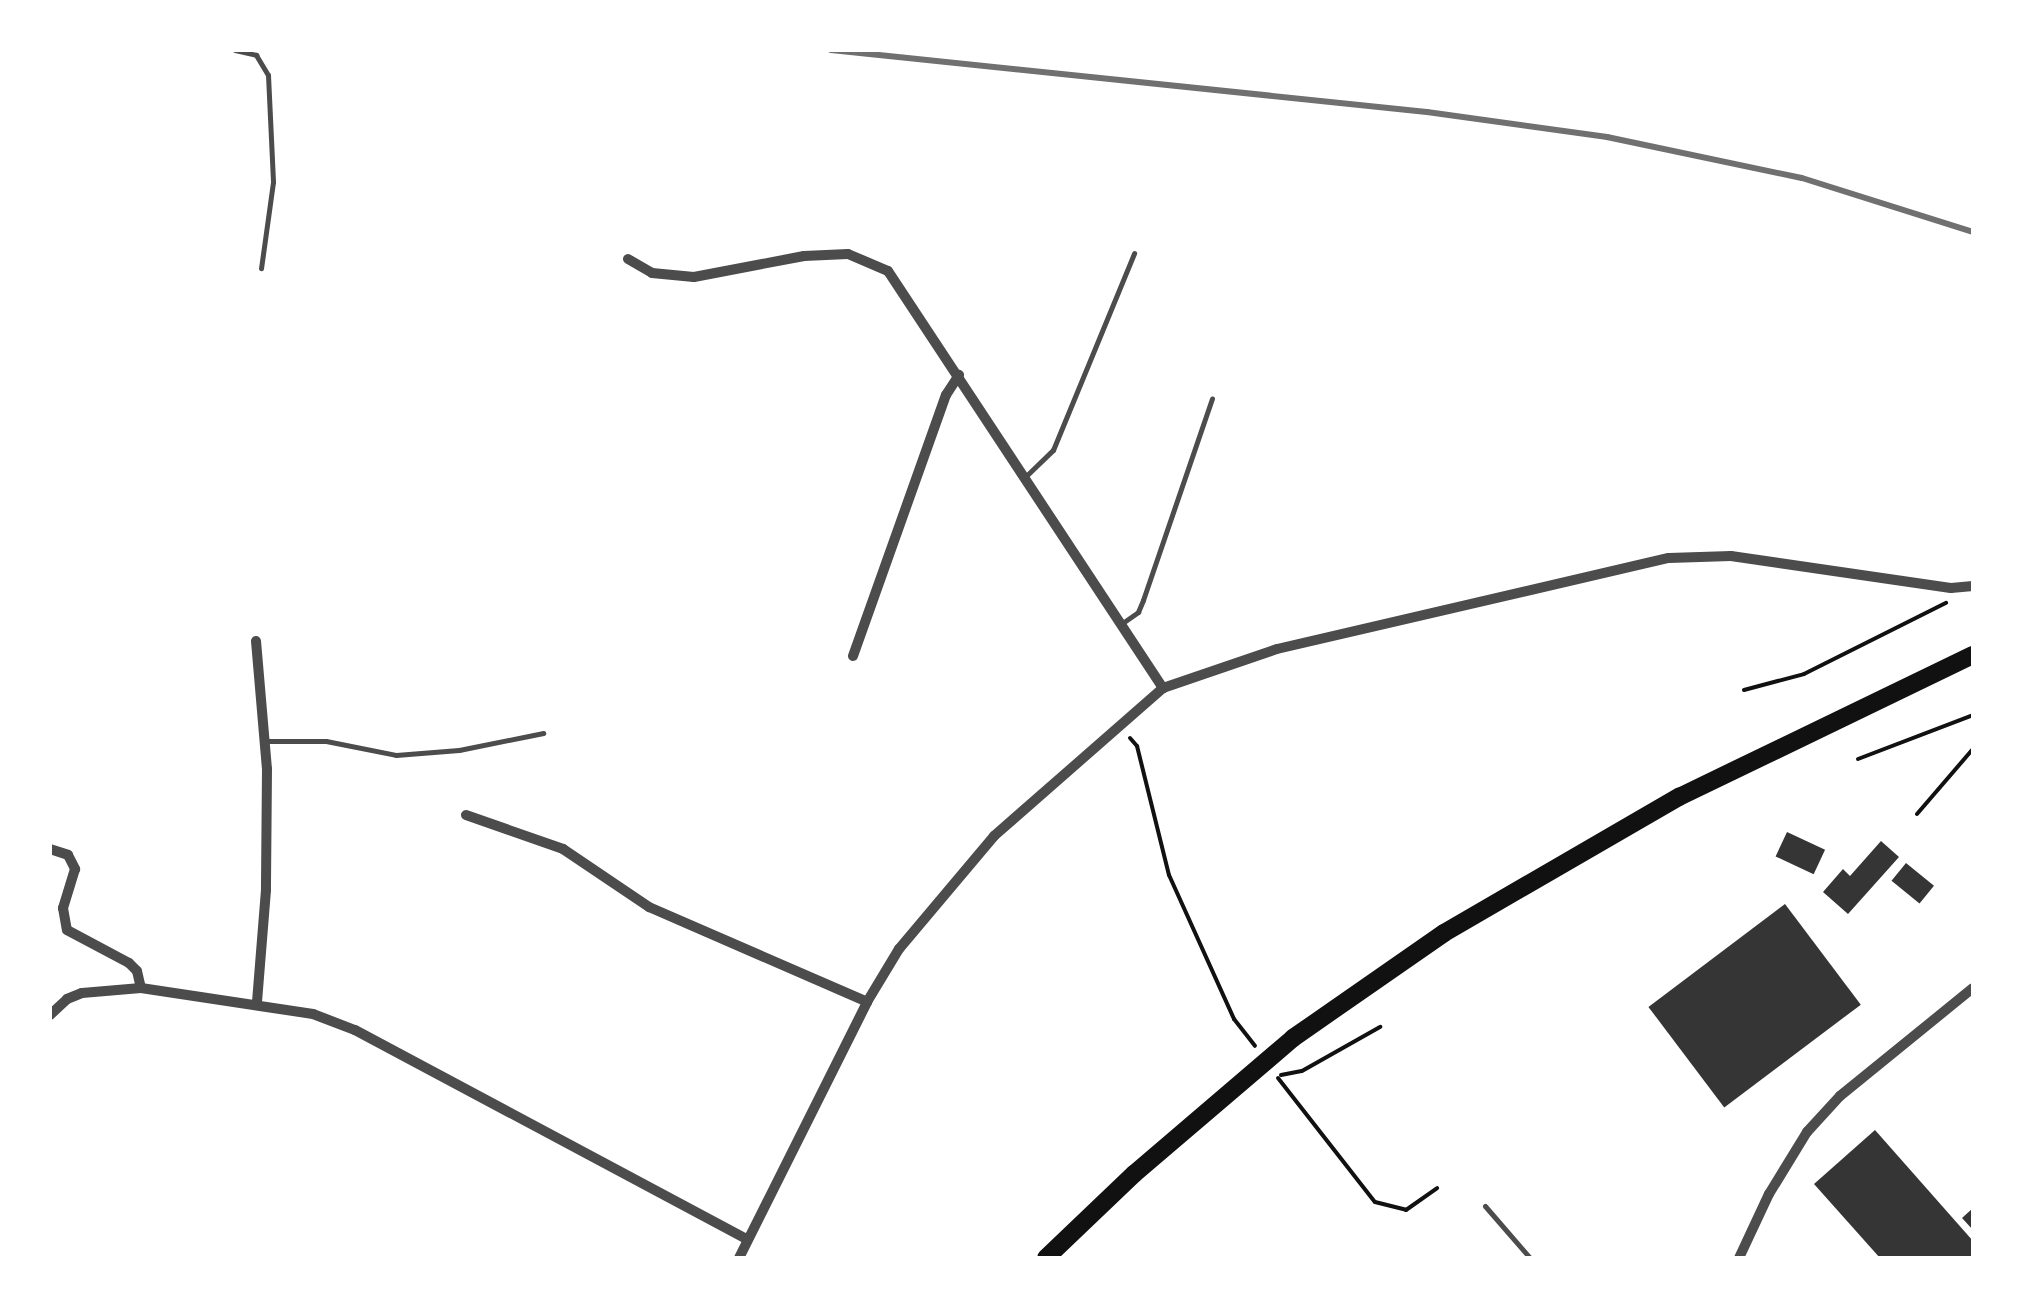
<!DOCTYPE html>
<style>
body{margin:0}
#map{position:relative;width:2023px;height:1308px;overflow:hidden;background:#fff;font-family:"Noto Serif",serif}
div>[style]{position:absolute}
.building>*{inset:0;background:#353535;transform-origin:0 0}
.path>*{height:4px;margin:-2px;padding:0 2px;transform-origin:2px;border-radius:2px;background:#111}
.service>*{height:5px;margin:-2.5px;padding:0 2.5px;transform-origin:2.5px;border-radius:2.5px;background:#4c4c4c}
.minor>*{height:10px;margin:-5px;padding:0 5px;transform-origin:5px;border-radius:5px;background:#4c4c4c}
.primary>*{height:18px;margin:-9px;padding:0 9px;transform-origin:9px;border-radius:9px;background:#111}
.rail>*{height:6px;margin:-3px;padding:0 3px;transform-origin:3px;border-radius:3px;background:#707070}
span{translate:-50% -50%;white-space:nowrap;text-align:center;line-height:1.15;-webkit-text-stroke:8px #fff;paint-order:stroke}
.frame{position:absolute;inset:0;border:52px solid #fff;pointer-events:none}
</style>
<div id="map">
<div class="building">
<div style="left:1787px;top:832px;width:42px;height:27px;rotate:25deg"></div>
<div style="clip-path:polygon(1881px 841px,1899px 857px,1848px 914px,1823px 892px,1843px 869px,1850px 876px)"></div>
<div style="left:1906px;top:863px;width:36px;height:23px;rotate:39deg"></div>
<div style="left:1785px;top:904px;width:126px;height:171px;rotate:53deg"></div>
<div style="clip-path:polygon(1875px 1130px,1973px 1241px,1973px 1258px,1880px 1258px,1814px 1184px)"></div>
<div style="clip-path:polygon(1973px 1208px,1973px 1230px,1962px 1218px)"></div>
</div>
<div class="path">
<div style="left:1744px;top:690px;width:62px;rotate:-14.9deg"></div>
<div style="left:1804px;top:674px;width:159px;rotate:-26.6deg"></div>
<div style="left:1130px;top:738px;width:11px;rotate:49deg"></div>
<div style="left:1137px;top:746px;width:133px;rotate:76.1deg"></div>
<div style="left:1169px;top:875px;width:158px;rotate:65.7deg"></div>
<div style="left:1234px;top:1019px;width:34px;rotate:52deg"></div>
<div style="left:1858px;top:759px;width:123px;rotate:-20.9deg"></div>
<div style="left:1917px;top:814px;width:86px;rotate:-49.3deg"></div>
<div style="left:1281px;top:1075px;width:21px;rotate:-11deg"></div>
<div style="left:1302px;top:1071px;width:90px;rotate:-29.4deg"></div>
<div style="left:1278px;top:1078px;width:157px;rotate:52deg"></div>
<div style="left:1375px;top:1202px;width:32px;rotate:14deg"></div>
<div style="left:1406px;top:1210px;width:38px;rotate:-35deg"></div>
</div>
<div class="service">
<div style="left:235px;top:50px;width:22px;rotate:13deg"></div>
<div style="left:256px;top:55px;width:23px;rotate:59deg"></div>
<div style="left:268px;top:75px;width:107px;rotate:87.3deg"></div>
<div style="left:273px;top:182px;width:87px;rotate:97.9deg"></div>
<div style="left:1025px;top:477px;width:39px;rotate:-44deg"></div>
<div style="left:1053px;top:450px;width:213px;rotate:-67.6deg"></div>
<div style="left:1121px;top:624px;width:21px;rotate:-35deg"></div>
<div style="left:1138px;top:612px;width:13px;rotate:-67deg"></div>
<div style="left:1143px;top:600px;width:213px;rotate:-71.1deg"></div>
<div style="left:266px;top:741px;width:60px"></div>
<div style="left:326px;top:741px;width:71px;rotate:11.3deg"></div>
<div style="left:396px;top:755px;width:63px;rotate:-4.5deg"></div>
<div style="left:459px;top:750px;width:86px;rotate:-11.4deg"></div>
<div style="left:1485px;top:1206px;width:69px;rotate:49.1deg"></div>
</div>
<div class="minor">
<div style="left:628px;top:259px;width:28px;rotate:30deg"></div>
<div style="left:652px;top:273px;width:42px;rotate:5.4deg"></div>
<div style="left:694px;top:277px;width:112px;rotate:-10.8deg"></div>
<div style="left:804px;top:256px;width:44px;rotate:-2.6deg"></div>
<div style="left:848px;top:254px;width:43px;rotate:23deg"></div>
<div style="left:888px;top:271px;width:500px;rotate:56.6deg"></div>
<div style="left:256px;top:641px;width:128px;rotate:85.1deg"></div>
<div style="left:267px;top:769px;width:121px;rotate:90.5deg"></div>
<div style="left:266px;top:890px;width:113px;rotate:94.6deg"></div>
<div style="left:853px;top:656px;width:277px;rotate:-70.4deg"></div>
<div style="left:946px;top:395px;width:24px;rotate:-57deg"></div>
<div style="left:466px;top:815px;width:103px;rotate:19.3deg"></div>
<div style="left:563px;top:849px;width:104px;rotate:34deg"></div>
<div style="left:649px;top:907px;width:238px;rotate:23.5deg"></div>
<div style="left:50px;top:849px;width:19px;rotate:18deg"></div>
<div style="left:68px;top:855px;width:16px;rotate:63deg"></div>
<div style="left:75px;top:869px;width:41px;rotate:107.1deg"></div>
<div style="left:63px;top:908px;width:22px;rotate:80deg"></div>
<div style="left:67px;top:930px;width:70px;rotate:28deg"></div>
<div style="left:129px;top:963px;width:11px;rotate:45deg"></div>
<div style="left:137px;top:971px;width:17px;rotate:77deg"></div>
<div style="left:50px;top:1015px;width:23px;rotate:-43deg"></div>
<div style="left:67px;top:999px;width:16px;rotate:-22deg"></div>
<div style="left:82px;top:993px;width:59px;rotate:-4.8deg"></div>
<div style="left:141px;top:988px;width:174px;rotate:8.6deg"></div>
<div style="left:313px;top:1014px;width:45px;rotate:20.9deg"></div>
<div style="left:355px;top:1030px;width:443px;rotate:28.1deg"></div>
<div style="left:739px;top:1258px;width:286px;rotate:-63.4deg"></div>
<div style="left:867px;top:1002px;width:62px;rotate:-58.9deg"></div>
<div style="left:899px;top:949px;width:148px;rotate:-49.9deg"></div>
<div style="left:994px;top:836px;width:225px;rotate:-41.2deg"></div>
<div style="left:1163px;top:688px;width:120px;rotate:-18.9deg"></div>
<div style="left:1277px;top:649px;width:402px;rotate:-13.1deg"></div>
<div style="left:1669px;top:558px;width:62px;rotate:-1.8deg"></div>
<div style="left:1731px;top:556px;width:222px;rotate:8.3deg"></div>
<div style="left:1951px;top:588px;width:22px;rotate:-5deg"></div>
<div style="left:1739px;top:1258px;width:71px;rotate:-64.9deg"></div>
<div style="left:1769px;top:1194px;width:73px;rotate:-58.5deg"></div>
<div style="left:1807px;top:1132px;width:49px;rotate:-47.5deg"></div>
<div style="left:1840px;top:1096px;width:171px;rotate:-39.1deg"></div>
</div>
<div class="primary">
<div style="left:1046px;top:1258px;width:122px;rotate:-43.7deg"></div>
<div style="left:1134px;top:1174px;width:209px;rotate:-40.5deg"></div>
<div style="left:1293px;top:1038px;width:184px;rotate:-34.8deg"></div>
<div style="left:1444px;top:933px;width:272px;rotate:-30.1deg"></div>
<div style="left:1679px;top:797px;width:326px;rotate:-25.8deg"></div>
</div>
<div class="rail">
<div style="left:831px;top:50px;width:599px;rotate:5.94deg"></div>
<div style="left:1427px;top:112px;width:182px;rotate:7.9deg"></div>
<div style="left:1607px;top:137px;width:199px;rotate:11.9deg"></div>
<div style="left:1802px;top:178px;width:179px;rotate:17.5deg"></div>
</div>
<div class="frame"></div>
</div>
